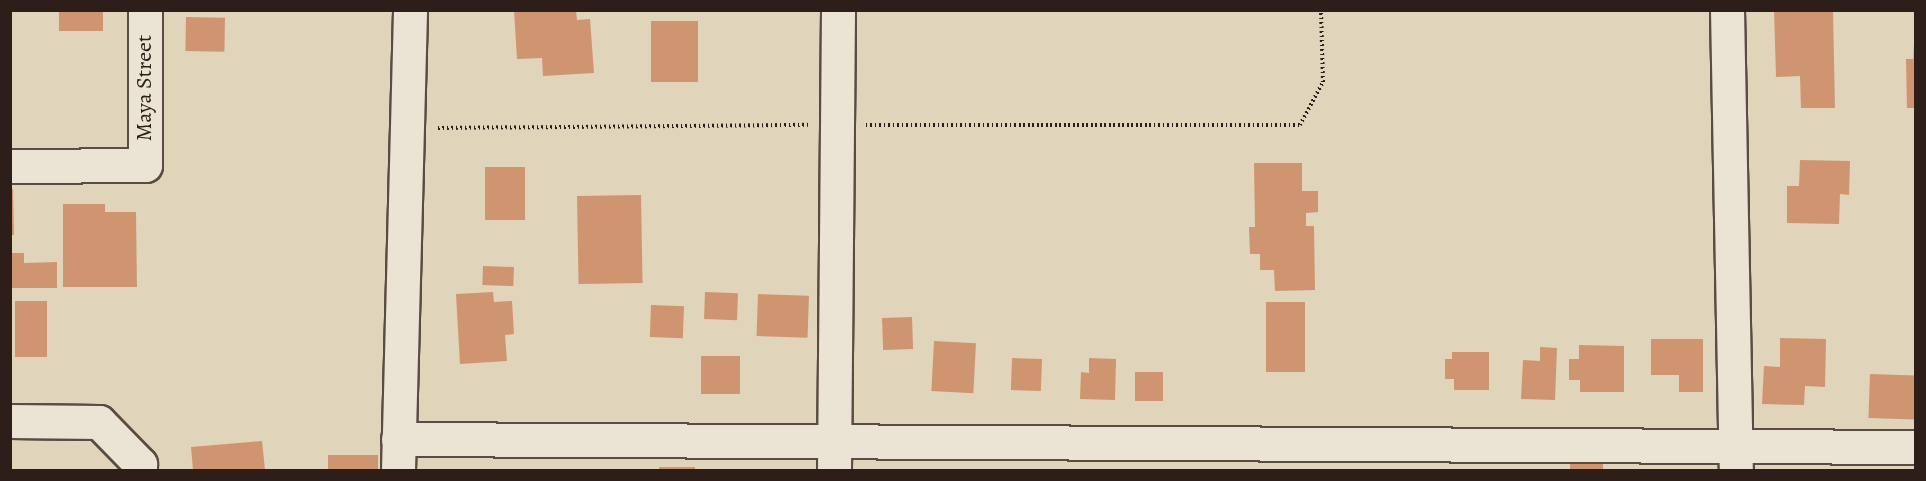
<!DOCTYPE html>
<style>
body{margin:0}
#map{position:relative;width:1926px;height:481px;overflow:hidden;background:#e0d4bb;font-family:Alegreya,serif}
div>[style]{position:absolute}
.building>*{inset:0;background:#cf9570;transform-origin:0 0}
.path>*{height:4px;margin-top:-2px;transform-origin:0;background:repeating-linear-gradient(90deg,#2d1e19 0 1.5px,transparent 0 4.5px)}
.roads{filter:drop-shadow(2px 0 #5a4c42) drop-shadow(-2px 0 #5a4c42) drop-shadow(0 2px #5a4c42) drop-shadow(0 -2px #5a4c42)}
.minor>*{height:33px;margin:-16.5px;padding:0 16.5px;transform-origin:16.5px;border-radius:16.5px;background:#ebe3d3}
span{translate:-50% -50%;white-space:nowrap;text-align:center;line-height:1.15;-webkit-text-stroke:5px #ebe3d3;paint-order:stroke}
.street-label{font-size:22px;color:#2d1e19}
.frame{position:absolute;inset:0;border:12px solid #2d1e19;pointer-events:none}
</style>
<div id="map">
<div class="building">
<div style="left:59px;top:10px;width:44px;height:21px"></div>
<div style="clip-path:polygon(514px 10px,576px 10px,577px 20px,590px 19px,594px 73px,543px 76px,542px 58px,517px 59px)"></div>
<div style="clip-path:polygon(1774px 10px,1833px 10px,1835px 108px,1801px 108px,1800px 76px,1776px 77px)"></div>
<div style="left:186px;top:17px;width:39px;height:34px;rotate:1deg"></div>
<div style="left:651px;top:21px;width:47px;height:61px"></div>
<div style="clip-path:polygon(1913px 43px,1916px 108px,1907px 108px,1906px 59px,1913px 59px)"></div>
<div style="clip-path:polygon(1800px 160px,1850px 161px,1849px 195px,1840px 194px,1839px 224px,1787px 223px,1787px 186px,1799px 186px)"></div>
<div style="clip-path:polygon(1254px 163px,1302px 163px,1302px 191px,1318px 191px,1318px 212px,1306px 213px,1306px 226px,1314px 226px,1315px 290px,1275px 291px,1274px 270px,1260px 270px,1260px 254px,1250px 254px,1249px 227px,1255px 227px)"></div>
<div style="left:485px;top:167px;width:40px;height:53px"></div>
<div style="clip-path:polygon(10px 189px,13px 189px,14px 235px,10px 235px)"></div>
<div style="left:641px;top:195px;width:88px;height:64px;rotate:89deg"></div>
<div style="clip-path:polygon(63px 204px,105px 204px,105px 212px,136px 212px,137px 287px,63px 287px)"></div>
<div style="clip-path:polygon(10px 253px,24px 253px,24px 263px,57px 262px,57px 288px,10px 288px)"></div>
<div style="left:483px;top:266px;width:31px;height:19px;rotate:2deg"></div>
<div style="clip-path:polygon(493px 292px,494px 302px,512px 301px,514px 334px,505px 335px,507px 361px,460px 364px,456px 294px)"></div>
<div style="left:705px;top:292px;width:33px;height:27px;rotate:2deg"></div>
<div style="left:758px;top:294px;width:51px;height:42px;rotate:2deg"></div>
<div style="left:15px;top:301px;width:32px;height:56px"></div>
<div style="left:1266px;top:302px;width:39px;height:70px"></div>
<div style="left:651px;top:305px;width:33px;height:32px;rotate:2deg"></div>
<div style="left:912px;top:317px;width:32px;height:30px;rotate:88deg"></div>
<div style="clip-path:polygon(1780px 338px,1826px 339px,1825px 387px,1805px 386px,1804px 405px,1762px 404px,1764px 366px,1780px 367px)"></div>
<div style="clip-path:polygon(1651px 339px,1703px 339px,1703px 392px,1679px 392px,1679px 375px,1651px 375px)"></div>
<div style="left:934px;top:341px;width:42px;height:50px;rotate:3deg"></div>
<div style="clip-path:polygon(1579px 345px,1624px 346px,1624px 392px,1580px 392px,1580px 380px,1569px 380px,1569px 359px,1579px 359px)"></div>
<div style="clip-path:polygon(1540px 347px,1557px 348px,1555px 400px,1521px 399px,1523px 360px,1540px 361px)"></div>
<div style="clip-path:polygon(1452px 352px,1489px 352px,1489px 390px,1454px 390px,1454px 379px,1445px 379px,1445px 359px,1452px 359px)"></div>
<div style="left:740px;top:356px;width:38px;height:39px;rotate:90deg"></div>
<div style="left:1012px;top:358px;width:30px;height:32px;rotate:2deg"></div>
<div style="clip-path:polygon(1089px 358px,1116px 359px,1115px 400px,1080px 399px,1081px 372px,1089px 373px)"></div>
<div style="left:1135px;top:372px;width:28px;height:29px"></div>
<div style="left:1870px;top:374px;width:46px;height:44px;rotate:2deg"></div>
<div style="clip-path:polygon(262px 441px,265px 470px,193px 470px,191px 447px)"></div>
<div style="left:328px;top:455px;width:50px;height:15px"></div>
<div style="left:1570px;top:464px;width:33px;height:6px"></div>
<div style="left:659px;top:467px;width:36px;height:3px"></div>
</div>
<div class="path">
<div style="left:866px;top:125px;width:434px"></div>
<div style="left:1300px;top:125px;width:49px;rotate:-61.9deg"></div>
<div style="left:1323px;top:82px;width:72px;rotate:-91.6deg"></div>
<div style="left:438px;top:128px;width:370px;rotate:-0.5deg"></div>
</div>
<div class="roads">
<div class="minor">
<div style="left:1727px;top:10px;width:460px;rotate:88.9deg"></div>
<div style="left:10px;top:166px;width:135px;rotate:-0.4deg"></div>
<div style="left:145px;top:165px;width:155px;rotate:-90deg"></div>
<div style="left:10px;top:421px;width:89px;rotate:0.6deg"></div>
<div style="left:99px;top:422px;width:59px;rotate:45.7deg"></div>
<div style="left:140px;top:464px;width:6px;rotate:90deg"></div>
<div style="left:398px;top:439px;width:1518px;rotate:0.3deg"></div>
<div style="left:398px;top:470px;width:460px;rotate:-88.5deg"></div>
<div style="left:834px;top:470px;width:460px;rotate:-89.5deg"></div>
</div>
</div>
<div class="street-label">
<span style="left:145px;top:88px;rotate:-90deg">Maya Street</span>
</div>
<div class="frame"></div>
</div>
